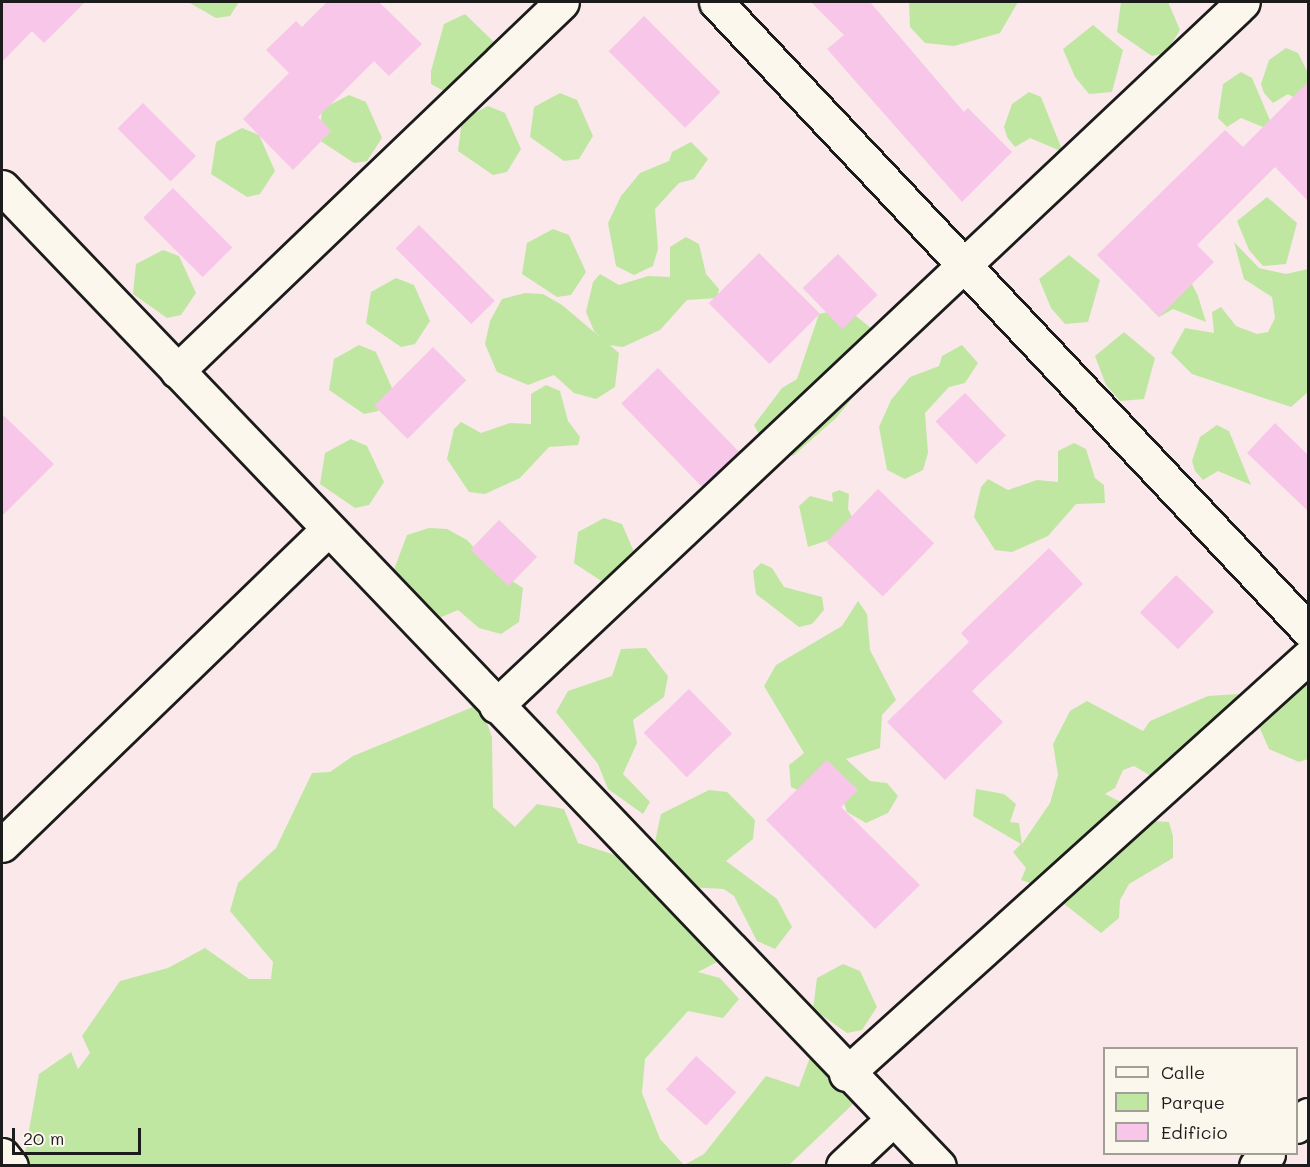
<!DOCTYPE html>
<style>
body{margin:0}
#map{position:relative;width:1310px;height:1167px;overflow:hidden;background:#fae8eb;font-family:Mali,sans-serif}
div>[style]{position:absolute}
.green>*{inset:0;background:#c0e7a2}
.building>*{inset:0;background:#f7c6e8;transform-origin:0 0}
.roads{filter:drop-shadow(2px 0 #1c1c1c) drop-shadow(-2px 0 #1c1c1c) drop-shadow(0 2px #1c1c1c) drop-shadow(0 -2px #1c1c1c)}
.street>*{height:33px;margin:-16.5px;padding:0 16.5px;transform-origin:16.5px;border-radius:16.5px;background:#fbf7ec}
span{translate:-50% -50%;white-space:nowrap;text-align:center;line-height:1.15;-webkit-text-stroke:4.5px #fbf7ec;paint-order:stroke}
.frame{position:absolute;inset:0;border:3px solid #1c1c1c;pointer-events:none}
.legend{position:absolute;left:1103px;top:1047px;width:195px;height:108px;box-sizing:border-box;background:#fbf7ec;border:2px solid #a29f99;margin:0;padding:8px 10px;list-style:none;font-size:18px;color:#1c1c1c}
.legend li{display:flex;align-items:center;gap:12px;height:30px}
.legend b{width:30px;border:2px solid #a29f99}
.scale{position:absolute;left:12px;top:1128px;width:129px;height:27px;box-sizing:border-box;border:3px solid #1c1c1c;border-top:0;padding-left:8px;font-size:18px;line-height:21px;white-space:nowrap;color:#1c1c1c;-webkit-text-stroke:4px #fbf7ec;paint-order:stroke}
</style>
<div id="map">
<div class="green">
<div style="clip-path:polygon(188px 2px,239px 2px,230px 16px,216px 18px)"></div>
<div style="clip-path:polygon(1018px 2px,1000px 33px,954px 46px,925px 43px,910px 27px,909px 2px)"></div>
<div style="clip-path:polygon(1121px 2px,1168px 2px,1180px 30px,1166px 53px,1152px 56px,1117px 32px)"></div>
<div style="clip-path:polygon(465px 14px,495px 43px,460px 100px,431px 84px,431px 71px,444px 24px)"></div>
<div style="clip-path:polygon(1093px 25px,1123px 50px,1112px 92px,1089px 94px,1075px 77px,1063px 49px)"></div>
<div style="clip-path:polygon(1286px 48px,1298px 53px,1308px 73px,1308px 106px,1288px 94px,1273px 103px,1264px 93px,1261px 84px,1269px 60px)"></div>
<div style="clip-path:polygon(1241px 72px,1252px 78px,1275px 132px,1241px 118px,1227px 127px,1218px 118px,1223px 84px)"></div>
<div style="clip-path:polygon(1029px 92px,1041px 97px,1063px 152px,1030px 138px,1015px 147px,1007px 137px,1004px 127px,1012px 104px)"></div>
<div style="clip-path:polygon(560px 93px,577px 100px,593px 136px,579px 159px,564px 161px,530px 137px,534px 107px)"></div>
<div style="clip-path:polygon(349px 95px,366px 102px,382px 138px,367px 161px,354px 163px,319px 140px,322px 109px)"></div>
<div style="clip-path:polygon(488px 106px,505px 113px,521px 149px,507px 172px,493px 175px,458px 151px,462px 120px)"></div>
<div style="clip-path:polygon(242px 128px,259px 135px,275px 171px,260px 194px,247px 197px,211px 174px,216px 142px)"></div>
<div style="clip-path:polygon(691px 142px,708px 159px,694px 179px,679px 183px,655px 209px,658px 249px,653px 266px,634px 275px,616px 266px,608px 223px,621px 196px,640px 173px,669px 161px,672px 152px)"></div>
<div style="clip-path:polygon(1267px 197px,1297px 223px,1286px 264px,1263px 266px,1249px 250px,1237px 221px)"></div>
<div style="clip-path:polygon(553px 229px,569px 235px,586px 272px,571px 295px,557px 297px,522px 274px,527px 243px)"></div>
<div style="clip-path:polygon(686px 237px,699px 244px,706px 274px,719px 289px,717px 298px,687px 300px,660px 330px,623px 347px,608px 345px,594px 331px,586px 312px,593px 282px,600px 274px,619px 285px,648px 276px,670px 277px,670px 247px)"></div>
<div style="clip-path:polygon(1234px 242px,1259px 268px,1286px 274px,1308px 269px,1308px 392px,1291px 407px,1192px 374px,1171px 353px,1185px 328px,1214px 333px,1212px 312px,1221px 307px,1236px 326px,1257px 334px,1268px 332px,1275px 318px,1272px 297px,1244px 279px)"></div>
<div style="clip-path:polygon(163px 250px,179px 256px,196px 293px,181px 315px,167px 318px,133px 294px,136px 264px)"></div>
<div style="clip-path:polygon(1069px 255px,1100px 280px,1088px 322px,1065px 324px,1051px 308px,1039px 279px)"></div>
<div style="clip-path:polygon(1184px 268px,1198px 296px,1206px 322px,1173px 309px,1159px 317px,1150px 308px,1147px 299px)"></div>
<div style="clip-path:polygon(396px 278px,414px 285px,430px 321px,415px 344px,401px 347px,366px 323px,371px 292px)"></div>
<div style="clip-path:polygon(525px 293px,543px 294px,562px 305px,619px 353px,615px 387px,596px 399px,574px 393px,554px 375px,528px 385px,497px 372px,485px 344px,490px 321px,502px 299px)"></div>
<div style="clip-path:polygon(846px 308px,877px 333px,863px 385px,836px 418px,793px 456px,765px 446px,754px 425px,782px 388px,797px 379px,819px 314px)"></div>
<div style="clip-path:polygon(1124px 332px,1155px 358px,1144px 399px,1120px 401px,1106px 385px,1095px 356px)"></div>
<div style="clip-path:polygon(359px 345px,376px 352px,392px 388px,378px 411px,364px 414px,329px 390px,334px 359px)"></div>
<div style="clip-path:polygon(962px 345px,978px 363px,965px 383px,949px 387px,925px 413px,928px 453px,923px 470px,905px 479px,887px 470px,879px 427px,891px 400px,910px 377px,939px 366px,942px 356px)"></div>
<div style="clip-path:polygon(546px 385px,560px 391px,568px 421px,580px 437px,578px 445px,549px 447px,520px 478px,485px 494px,469px 492px,447px 459px,454px 429px,461px 422px,481px 433px,510px 423px,531px 424px,531px 394px)"></div>
<div style="clip-path:polygon(1217px 425px,1229px 431px,1251px 485px,1218px 471px,1203px 480px,1195px 471px,1192px 461px,1200px 437px)"></div>
<div style="clip-path:polygon(351px 439px,367px 446px,384px 482px,369px 505px,355px 508px,320px 484px,325px 453px)"></div>
<div style="clip-path:polygon(1074px 443px,1086px 449px,1095px 478px,1104px 485px,1105px 503px,1076px 504px,1048px 536px,1012px 552px,995px 550px,974px 517px,981px 487px,988px 479px,1008px 490px,1037px 480px,1058px 482px,1058px 451px)"></div>
<div style="clip-path:polygon(839px 490px,849px 494px,848px 509px,859px 530px,808px 547px,799px 506px,810px 496px,833px 502px,832px 493px)"></div>
<div style="clip-path:polygon(604px 518px,622px 524px,638px 561px,609px 586px,574px 563px,578px 532px)"></div>
<div style="clip-path:polygon(429px 528px,447px 529px,467px 540px,494px 569px,523px 588px,519px 622px,501px 634px,479px 628px,458px 610px,432px 621px,390px 580px,407px 535px)"></div>
<div style="clip-path:polygon(761px 563px,772px 568px,784px 587px,822px 597px,824px 610px,812px 624px,799px 627px,756px 594px,753px 571px)"></div>
<div style="clip-path:polygon(858px 601px,867px 614px,870px 650px,896px 700px,882px 715px,880px 748px,846px 759px,870px 781px,887px 783px,898px 796px,888px 813px,866px 823px,847px 812px,837px 782px,806px 794px,791px 787px,789px 765px,804px 753px,764px 686px,776px 665px,842px 626px)"></div>
<div style="clip-path:polygon(646px 648px,668px 676px,664px 697px,633px 720px,637px 743px,623px 774px,650px 802px,643px 814px,608px 789px,598px 764px,556px 712px,568px 691px,612px 676px,621px 649px)"></div>
<div style="clip-path:polygon(1308px 671px,1308px 759px,1299px 762px,1269px 749px,1257px 722px)"></div>
<div style="clip-path:polygon(1239px 694px,1245px 711px,1153px 777px,1134px 766px,1123px 770px,1115px 788px,1105px 794px,1127px 805px,1138px 820px,1169px 822px,1173px 836px,1173px 858px,1129px 884px,1120px 900px,1119px 918px,1101px 933px,1044px 888px,1021px 880px,1026px 868px,1013px 852px,1021px 844px,973px 816px,976px 789px,1004px 794px,1016px 804px,1010px 822px,1019px 823px,1022px 844px,1050px 803px,1058px 775px,1053px 744px,1070px 711px,1087px 701px,1143px 731px,1150px 721px,1208px 696px)"></div>
<div style="clip-path:polygon(480px 704px,492px 737px,493px 807px,515px 827px,537px 804px,564px 809px,578px 843px,618px 856px,665px 887px,717px 962px,698px 972px,720px 978px,739px 999px,723px 1018px,688px 1011px,645px 1059px,642px 1093px,660px 1139px,684px 1165px,704px 1154px,766px 1076px,799px 1087px,810px 1057px,837px 1043px,868px 1069px,852px 1105px,789px 1165px,23px 1164px,39px 1074px,71px 1052px,78px 1069px,90px 1053px,82px 1036px,120px 981px,168px 968px,205px 948px,249px 979px,271px 979px,273px 962px,230px 911px,238px 883px,276px 848px,312px 773px,330px 772px,353px 756px)"></div>
<div style="clip-path:polygon(709px 790px,727px 792px,755px 820px,753px 839px,726px 861px,777px 899px,792px 927px,775px 949px,757px 941px,734px 896px,724px 889px,686px 887px,653px 851px,661px 814px)"></div>
<div style="clip-path:polygon(843px 964px,860px 971px,877px 1007px,862px 1030px,847px 1033px,813px 1009px,817px 978px)"></div>
</div>
<div class="building">
<div style="clip-path:polygon(2px 2px,85px 2px,44px 43px,32px 31px,2px 62px)"></div>
<div style="clip-path:polygon(327px 2px,379px 2px,422px 44px,389px 76px,374px 61px,318px 117px,331px 131px,293px 170px,243px 119px,289px 73px,266px 50px,296px 21px,302px 27px)"></div>
<div style="clip-path:polygon(811px 2px,870px 2px,964px 112px,968px 108px,1012px 152px,962px 202px,827px 49px,844px 35px)"></div>
<div style="left:644px;top:16px;width:108px;height:50px;rotate:45deg"></div>
<div style="clip-path:polygon(1308px 82px,1308px 201px,1275px 167px,1197px 245px,1214px 262px,1159px 317px,1097px 255px,1225px 130px,1243px 147px)"></div>
<div style="left:143px;top:103px;width:75px;height:36px;rotate:45deg"></div>
<div style="left:173px;top:188px;width:84px;height:42px;rotate:45deg"></div>
<div style="left:419px;top:225px;width:107px;height:33px;rotate:45deg"></div>
<div style="left:759px;top:253px;width:86px;height:71px;rotate:45deg"></div>
<div style="left:838px;top:254px;width:57px;height:49px;rotate:46deg"></div>
<div style="left:433px;top:347px;width:47px;height:83px;rotate:45deg"></div>
<div style="left:658px;top:368px;width:116px;height:51px;rotate:46deg"></div>
<div style="left:965px;top:393px;width:59px;height:41px;rotate:46deg"></div>
<div style="clip-path:polygon(2px 414px,54px 464px,2px 516px)"></div>
<div style="clip-path:polygon(1275px 423px,1308px 455px,1308px 511px,1247px 453px)"></div>
<div style="left:878px;top:489px;width:78px;height:74px;rotate:44deg"></div>
<div style="left:499px;top:520px;width:53px;height:41px;rotate:44deg"></div>
<div style="clip-path:polygon(1049px 548px,1083px 584px,972px 691px,1003px 722px,945px 780px,887px 722px,969px 642px,961px 633px)"></div>
<div style="left:1176px;top:575px;width:53px;height:52px;rotate:44deg"></div>
<div style="left:689px;top:689px;width:62px;height:63px;rotate:46deg"></div>
<div style="clip-path:polygon(827px 760px,858px 790px,841px 807px,920px 885px,875px 929px,766px 820px)"></div>
<div style="left:696px;top:1056px;width:54px;height:45px;rotate:42deg"></div>
</div>
<div class="roads">
<div class="street">
<div style="left:716px;top:2px;width:863px;rotate:46.69deg"></div>
<div style="left:2px;top:187px;width:1355px;rotate:46.26deg"></div>
<div style="left:177px;top:371px;width:533px;rotate:-43.78deg"></div>
<div style="left:496px;top:706px;width:1026px;rotate:-43.3deg"></div>
<div style="left:2px;top:845px;width:454px;rotate:-44.1deg"></div>
<div style="left:846px;top:1074px;width:622px;rotate:-42.07deg"></div>
<div style="left:1296px;top:1126px;width:16px;rotate:-43deg"></div>
<div style="left:2px;top:1155px;width:14px;rotate:51deg"></div>
<div style="left:843px;top:1166px;width:69px;rotate:-43.2deg"></div>
<div style="left:1256px;top:1166px;width:17px;rotate:-45deg"></div>
</div>
</div>
<div class="frame"></div>
<ul class="legend">
<li><b style="height:8px;background:#fbf7ec"></b>Calle</li>
<li><b style="height:16px;background:#c0e7a2"></b>Parque</li>
<li><b style="height:16px;background:#f7c6e8"></b>Edificio</li>
</ul>
<div class="scale">20 m</div>
</div>
